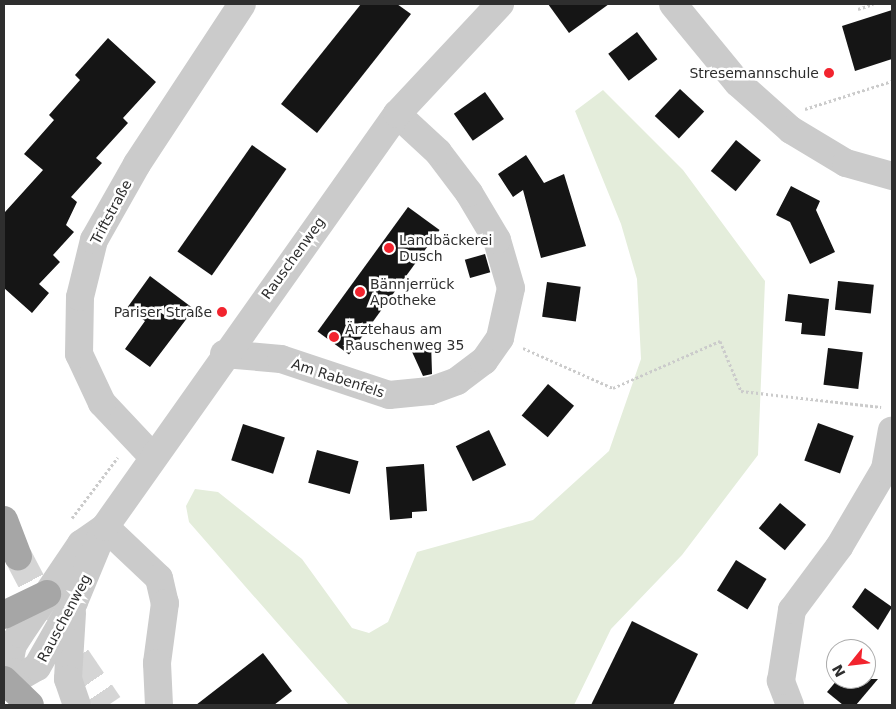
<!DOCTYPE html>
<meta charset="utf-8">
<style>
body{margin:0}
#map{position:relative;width:896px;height:709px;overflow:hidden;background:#fff;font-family:"DejaVu Sans",sans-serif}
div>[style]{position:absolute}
.green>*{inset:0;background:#e4eddb}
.building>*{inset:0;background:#151515;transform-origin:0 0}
.major-tunnel>*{height:28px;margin-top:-14px;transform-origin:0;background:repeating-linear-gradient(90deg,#d5d5d5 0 28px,transparent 0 42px)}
.path>*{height:3px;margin-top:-1.5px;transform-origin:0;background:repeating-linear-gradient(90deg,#cbcbcb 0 2.5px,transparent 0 5px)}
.minor>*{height:28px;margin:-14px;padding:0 14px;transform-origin:14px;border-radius:14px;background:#cbcbcb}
.major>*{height:28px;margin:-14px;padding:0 14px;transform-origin:14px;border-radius:14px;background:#a6a6a6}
.dots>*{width:14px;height:14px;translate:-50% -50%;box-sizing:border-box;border:2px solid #fff;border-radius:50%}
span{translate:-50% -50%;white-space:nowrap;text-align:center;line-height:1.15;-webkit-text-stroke:5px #fff;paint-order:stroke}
.poi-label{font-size:14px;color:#2e2e2e}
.right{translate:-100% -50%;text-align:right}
.left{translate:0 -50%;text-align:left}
.street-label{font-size:14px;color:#2e2e2e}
.frame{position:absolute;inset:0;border:5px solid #2e2e2e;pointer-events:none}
.north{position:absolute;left:826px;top:639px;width:50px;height:50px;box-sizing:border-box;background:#fff;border:1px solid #ababab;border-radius:50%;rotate:241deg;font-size:14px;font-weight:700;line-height:20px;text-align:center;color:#2e2e2e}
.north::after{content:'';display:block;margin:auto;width:18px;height:22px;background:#f2242e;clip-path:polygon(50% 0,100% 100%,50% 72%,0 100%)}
</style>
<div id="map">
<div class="green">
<div style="clip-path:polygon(603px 90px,683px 170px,765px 281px,758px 455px,682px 555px,611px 629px,574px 705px,349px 705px,189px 522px,186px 506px,195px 489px,218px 492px,302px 559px,352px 628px,369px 633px,388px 622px,417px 552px,533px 520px,609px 451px,641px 359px,637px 279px,621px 224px,575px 111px)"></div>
</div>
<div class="building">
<div style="clip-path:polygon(361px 4px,397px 4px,411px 14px,317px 133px,281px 104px)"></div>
<div style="clip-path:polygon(548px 4px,609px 4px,569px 33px)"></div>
<div style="clip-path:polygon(892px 10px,892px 59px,855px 71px,842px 26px)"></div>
<div style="left:637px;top:32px;width:34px;height:36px;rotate:53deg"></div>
<div style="clip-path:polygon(108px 38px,156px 82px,123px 118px,128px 123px,96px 158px,102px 163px,71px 197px,77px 202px,66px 225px,74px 232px,53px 255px,60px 262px,39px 284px,49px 293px,32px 313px,4px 288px,5px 212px,43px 170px,24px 154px,54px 120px,49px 115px,80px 80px,75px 75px)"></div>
<div style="left:680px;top:89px;width:33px;height:37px;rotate:43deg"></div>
<div style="left:485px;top:92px;width:33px;height:38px;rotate:55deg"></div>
<div style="left:736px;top:140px;width:32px;height:40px;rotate:39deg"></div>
<div style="left:252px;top:145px;width:42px;height:130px;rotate:35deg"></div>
<div style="clip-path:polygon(526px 155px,544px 183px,564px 174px,586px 246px,541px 258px,523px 190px,513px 197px,498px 174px)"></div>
<div style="clip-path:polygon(791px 186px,820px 201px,816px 210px,835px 252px,810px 264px,790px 222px,776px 215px)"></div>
<div style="left:408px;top:207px;width:39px;height:154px;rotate:36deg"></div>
<div style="left:485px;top:254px;width:19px;height:21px;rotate:74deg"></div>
<div style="clip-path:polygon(150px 276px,194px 309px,150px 367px,125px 349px,145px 321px,127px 308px)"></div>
<div style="left:838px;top:281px;width:36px;height:29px;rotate:6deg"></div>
<div style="left:547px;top:282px;width:34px;height:35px;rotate:8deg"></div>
<div style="clip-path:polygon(788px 294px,829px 299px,825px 336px,801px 334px,802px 323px,785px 321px)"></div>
<div style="clip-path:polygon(431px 342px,432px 374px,423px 376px,408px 343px)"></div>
<div style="left:828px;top:348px;width:35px;height:37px;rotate:7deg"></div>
<div style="left:548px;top:384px;width:34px;height:41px;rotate:40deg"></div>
<div style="left:818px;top:423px;width:38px;height:40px;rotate:20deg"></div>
<div style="left:243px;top:424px;width:44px;height:38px;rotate:18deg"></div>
<div style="left:489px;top:430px;width:39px;height:37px;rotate:64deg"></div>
<div style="left:317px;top:450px;width:43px;height:34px;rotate:15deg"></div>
<div style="clip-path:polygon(424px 464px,427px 511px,412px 512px,412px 518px,390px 520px,386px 467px)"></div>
<div style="left:780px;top:503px;width:34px;height:33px;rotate:40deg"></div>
<div style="left:736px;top:560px;width:36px;height:36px;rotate:32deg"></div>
<div style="clip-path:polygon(865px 588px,892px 607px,878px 630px,852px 607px)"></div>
<div style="clip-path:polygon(632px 621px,698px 654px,673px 705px,591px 705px)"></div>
<div style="clip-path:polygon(263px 653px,292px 691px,274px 705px,196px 705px)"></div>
<div style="clip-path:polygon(838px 679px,878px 679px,856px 705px,843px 705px,827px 692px)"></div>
</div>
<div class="major-tunnel">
<div style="left:18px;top:556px;width:76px;rotate:62.4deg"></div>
<div style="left:53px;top:623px;width:99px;rotate:55.7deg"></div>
</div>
<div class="path">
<div style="left:858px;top:9px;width:16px;rotate:-18deg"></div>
<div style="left:805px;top:109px;width:91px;rotate:-17.8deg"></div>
<div style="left:523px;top:348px;width:98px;rotate:24deg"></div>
<div style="left:613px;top:388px;width:117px;rotate:-23.7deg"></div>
<div style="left:720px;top:341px;width:54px;rotate:67.2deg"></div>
<div style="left:741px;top:391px;width:141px;rotate:6.5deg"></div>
<div style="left:72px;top:518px;width:76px;rotate:-53deg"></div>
</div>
<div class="minor">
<div style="left:673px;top:4px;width:102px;rotate:50.6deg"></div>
<div style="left:738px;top:83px;width:71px;rotate:41.6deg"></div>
<div style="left:791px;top:130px;width:64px;rotate:31deg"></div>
<div style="left:846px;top:163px;width:48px;rotate:15.8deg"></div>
<div style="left:224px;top:354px;width:57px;rotate:5deg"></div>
<div style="left:281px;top:359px;width:114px;rotate:18.4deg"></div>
<div style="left:389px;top:395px;width:41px;rotate:-5.6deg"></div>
<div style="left:430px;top:391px;width:29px;rotate:-20deg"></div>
<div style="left:457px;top:381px;width:34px;rotate:-37deg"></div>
<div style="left:484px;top:361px;width:28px;rotate:-55deg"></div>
<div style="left:500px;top:338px;width:51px;rotate:-77.6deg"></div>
<div style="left:511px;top:288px;width:50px;rotate:-106.3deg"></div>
<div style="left:497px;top:240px;width:55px;rotate:-120.8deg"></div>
<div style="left:469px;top:193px;width:51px;rotate:-127.1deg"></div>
<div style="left:438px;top:152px;width:56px;rotate:-137.2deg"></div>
<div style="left:152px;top:456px;width:73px;rotate:-133.3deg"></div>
<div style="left:102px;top:403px;width:54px;rotate:-115.1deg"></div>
<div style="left:79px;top:354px;width:57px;rotate:-89deg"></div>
<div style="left:80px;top:297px;width:59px;rotate:-76.2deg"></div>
<div style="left:94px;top:240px;width:87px;rotate:-60.5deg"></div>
<div style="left:137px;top:164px;width:191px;rotate:-56.7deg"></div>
<div style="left:105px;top:527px;width:74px;rotate:43.4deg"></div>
<div style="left:159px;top:578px;width:26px;rotate:77deg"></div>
<div style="left:165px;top:603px;width:61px;rotate:97.6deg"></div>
<div style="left:157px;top:663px;width:42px;rotate:87.3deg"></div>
<div style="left:72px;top:613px;width:66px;rotate:93.5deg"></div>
<div style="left:68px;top:679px;width:28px;rotate:71deg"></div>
<div style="left:6px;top:683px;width:39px;rotate:-80deg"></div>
<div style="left:13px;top:645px;width:13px;rotate:-58deg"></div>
<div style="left:20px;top:634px;width:109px;rotate:-55.9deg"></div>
<div style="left:81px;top:544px;width:29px;rotate:-35deg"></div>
<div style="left:4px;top:686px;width:38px;rotate:-30deg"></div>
<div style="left:37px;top:667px;width:75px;rotate:-60.4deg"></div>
<div style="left:74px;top:602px;width:81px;rotate:-67.5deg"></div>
<div style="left:105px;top:527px;width:506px;rotate:-54.74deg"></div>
<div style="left:397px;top:114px;width:151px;rotate:-46.9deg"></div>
<div style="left:790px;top:705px;width:26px;rotate:-111deg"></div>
<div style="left:781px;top:681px;width:72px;rotate:-81.2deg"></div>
<div style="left:792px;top:610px;width:79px;rotate:-53.3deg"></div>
<div style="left:839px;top:547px;width:91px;rotate:-59.5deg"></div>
<div style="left:885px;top:469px;width:39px;rotate:-80deg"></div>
</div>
<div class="major">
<div style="left:4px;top:520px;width:39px;rotate:69deg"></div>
<div style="left:4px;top:615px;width:48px;rotate:-26deg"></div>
<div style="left:4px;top:680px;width:36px;rotate:44deg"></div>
</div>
<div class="dots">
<div style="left:829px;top:73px;background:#f2242e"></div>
<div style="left:389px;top:248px;background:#f2242e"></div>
<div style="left:360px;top:292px;background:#f2242e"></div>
<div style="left:222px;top:312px;background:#f2242e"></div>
<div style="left:334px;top:337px;background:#f2242e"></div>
</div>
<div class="poi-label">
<span class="right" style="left:819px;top:73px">Stresemannschule</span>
<span class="left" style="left:399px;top:248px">Landbäckerei<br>Dusch</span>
<span class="left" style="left:370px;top:292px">Bännjerrück<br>Apotheke</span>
<span class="right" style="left:212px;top:312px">Pariser Straße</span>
<span class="left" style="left:345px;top:337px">Ärztehaus am<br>Rauschenweg 35</span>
</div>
<div class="street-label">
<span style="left:111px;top:212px;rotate:-62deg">Triftstraße</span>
<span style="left:293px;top:258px;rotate:-54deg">Rauschenweg</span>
<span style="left:338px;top:378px;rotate:18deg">Am Rabenfels</span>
<span style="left:64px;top:618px;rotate:-62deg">Rauschenweg</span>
</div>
<div class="frame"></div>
<div class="north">N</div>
</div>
